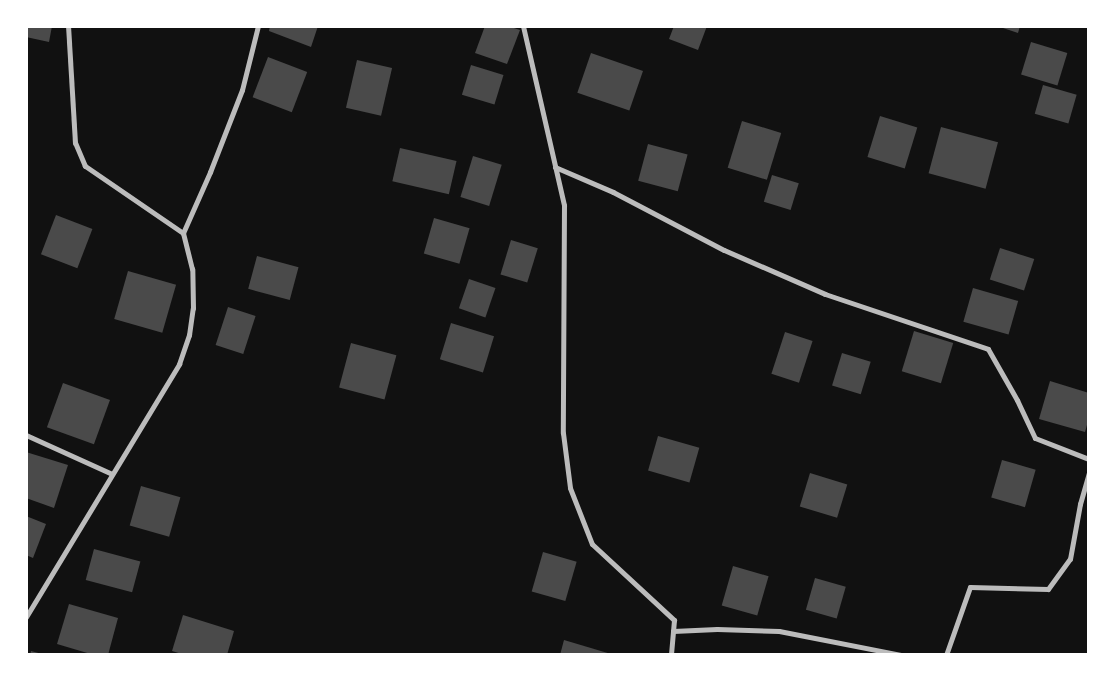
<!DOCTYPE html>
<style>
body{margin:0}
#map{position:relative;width:1115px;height:681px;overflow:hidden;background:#111;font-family:"Titillium Web",sans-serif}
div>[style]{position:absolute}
.building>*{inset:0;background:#4a4a4a;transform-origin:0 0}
.minor>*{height:5px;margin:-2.5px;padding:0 2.5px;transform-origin:2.5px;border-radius:2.5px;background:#bcbcbc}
span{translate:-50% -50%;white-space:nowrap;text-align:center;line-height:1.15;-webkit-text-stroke:5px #fff;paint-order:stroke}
.frame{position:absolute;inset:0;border:28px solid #fff;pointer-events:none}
</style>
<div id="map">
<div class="building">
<div style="clip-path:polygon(26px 26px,52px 26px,49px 42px,26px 37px)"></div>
<div style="clip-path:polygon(270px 26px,318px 26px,311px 47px,269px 31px)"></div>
<div style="clip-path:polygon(485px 26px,508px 26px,520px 30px,507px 64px,475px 53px)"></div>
<div style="clip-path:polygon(674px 26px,707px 26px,698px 50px,669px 39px)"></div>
<div style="clip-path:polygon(997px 26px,1020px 26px,1018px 33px)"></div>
<div style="left:1031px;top:42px;width:38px;height:34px;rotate:17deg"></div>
<div style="left:591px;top:53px;width:55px;height:42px;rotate:19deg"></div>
<div style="left:268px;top:57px;width:42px;height:43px;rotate:21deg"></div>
<div style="left:357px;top:60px;width:36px;height:49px;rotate:13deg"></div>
<div style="left:471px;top:65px;width:34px;height:31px;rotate:17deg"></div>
<div style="left:1043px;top:85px;width:35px;height:30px;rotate:16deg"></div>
<div style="left:880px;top:116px;width:39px;height:43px;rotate:17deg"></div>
<div style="left:742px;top:121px;width:41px;height:49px;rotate:17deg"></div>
<div style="left:941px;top:127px;width:59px;height:48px;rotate:15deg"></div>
<div style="left:648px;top:144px;width:41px;height:38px;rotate:15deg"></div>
<div style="left:400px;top:148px;width:58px;height:34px;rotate:13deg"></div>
<div style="left:473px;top:156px;width:30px;height:43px;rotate:17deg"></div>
<div style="left:772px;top:175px;width:28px;height:28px;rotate:17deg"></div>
<div style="left:56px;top:215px;width:39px;height:42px;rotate:21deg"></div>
<div style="left:434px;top:218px;width:37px;height:37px;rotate:16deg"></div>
<div style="left:511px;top:240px;width:28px;height:36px;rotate:17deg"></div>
<div style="left:1000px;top:248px;width:36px;height:33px;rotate:18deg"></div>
<div style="left:257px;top:256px;width:43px;height:34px;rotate:15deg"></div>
<div style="left:128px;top:271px;width:50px;height:50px;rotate:16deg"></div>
<div style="left:469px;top:279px;width:28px;height:31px;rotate:19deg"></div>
<div style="left:973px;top:288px;width:47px;height:35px;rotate:16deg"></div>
<div style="left:228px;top:307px;width:29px;height:40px;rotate:18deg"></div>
<div style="left:451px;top:323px;width:45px;height:38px;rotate:17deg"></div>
<div style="left:914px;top:331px;width:41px;height:42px;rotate:17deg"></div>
<div style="left:785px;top:332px;width:29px;height:44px;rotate:18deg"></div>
<div style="left:351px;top:343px;width:47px;height:46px;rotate:15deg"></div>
<div style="left:842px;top:353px;width:30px;height:34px;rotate:17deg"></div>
<div style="clip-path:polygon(1050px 381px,1089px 393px,1089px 418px,1085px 432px,1039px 419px)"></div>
<div style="left:63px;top:383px;width:50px;height:47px;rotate:20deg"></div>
<div style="left:658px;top:436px;width:43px;height:36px;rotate:16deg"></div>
<div style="clip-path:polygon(26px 452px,68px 465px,54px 508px,26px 498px)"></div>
<div style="left:1002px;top:460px;width:35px;height:39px;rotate:16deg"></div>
<div style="left:810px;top:473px;width:39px;height:35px;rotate:17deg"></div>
<div style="left:141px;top:486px;width:41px;height:41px;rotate:16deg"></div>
<div style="clip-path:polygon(26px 516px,46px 524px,33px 558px,26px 555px)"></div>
<div style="left:94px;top:549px;width:48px;height:32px;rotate:15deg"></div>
<div style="left:543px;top:552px;width:35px;height:41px;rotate:16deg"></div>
<div style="left:733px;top:566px;width:37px;height:41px;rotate:16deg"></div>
<div style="left:815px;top:578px;width:32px;height:33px;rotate:16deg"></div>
<div style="clip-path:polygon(69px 604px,118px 618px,108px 655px,94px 655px,57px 644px)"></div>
<div style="clip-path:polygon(183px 615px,234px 631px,227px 655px,185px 655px,172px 651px)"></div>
<div style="clip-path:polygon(564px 640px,611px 654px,611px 655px,560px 655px)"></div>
<div style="clip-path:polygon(31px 651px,42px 654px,42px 655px,30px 655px)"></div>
</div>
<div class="minor">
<div style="left:523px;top:26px;width:184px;rotate:77.1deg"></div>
<div style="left:564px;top:205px;width:228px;rotate:90.3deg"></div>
<div style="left:563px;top:433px;width:55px;rotate:82.7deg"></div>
<div style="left:570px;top:488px;width:60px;rotate:68.6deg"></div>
<div style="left:592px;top:544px;width:112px;rotate:42.8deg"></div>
<div style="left:674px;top:620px;width:35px;rotate:95deg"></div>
<div style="left:555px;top:167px;width:63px;rotate:23.3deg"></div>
<div style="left:613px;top:192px;width:125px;rotate:27.6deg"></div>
<div style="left:724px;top:250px;width:110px;rotate:23.5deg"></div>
<div style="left:825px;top:294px;width:172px;rotate:18.6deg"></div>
<div style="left:988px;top:349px;width:59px;rotate:60.4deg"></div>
<div style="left:1017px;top:400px;width:42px;rotate:64.7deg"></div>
<div style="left:1035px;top:438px;width:58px;rotate:21.3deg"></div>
<div style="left:183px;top:233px;width:67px;rotate:-66.1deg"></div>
<div style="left:210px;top:172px;width:88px;rotate:-68.7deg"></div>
<div style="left:242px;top:90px;width:66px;rotate:-76deg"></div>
<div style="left:26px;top:435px;width:94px;rotate:24.4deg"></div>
<div style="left:26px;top:617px;width:296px;rotate:-58.8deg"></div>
<div style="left:179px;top:364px;width:31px;rotate:-71deg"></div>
<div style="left:189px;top:335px;width:27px;rotate:-82deg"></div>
<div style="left:193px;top:308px;width:39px;rotate:-91deg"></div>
<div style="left:192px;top:269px;width:37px;rotate:-104deg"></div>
<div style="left:183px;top:233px;width:119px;rotate:-145.6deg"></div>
<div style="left:85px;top:166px;width:25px;rotate:-113deg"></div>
<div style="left:75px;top:143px;width:117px;rotate:-93.4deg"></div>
<div style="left:673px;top:631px;width:44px;rotate:-2.6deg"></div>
<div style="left:717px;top:629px;width:62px;rotate:1.8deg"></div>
<div style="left:779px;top:631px;width:124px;rotate:11.1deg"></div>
<div style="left:946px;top:655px;width:72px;rotate:-70.6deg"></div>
<div style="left:970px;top:587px;width:78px;rotate:1.5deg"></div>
<div style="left:1048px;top:589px;width:37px;rotate:-54deg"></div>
<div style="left:1070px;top:559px;width:56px;rotate:-79.7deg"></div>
<div style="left:1080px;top:504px;width:33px;rotate:-74deg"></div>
</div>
<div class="frame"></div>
</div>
